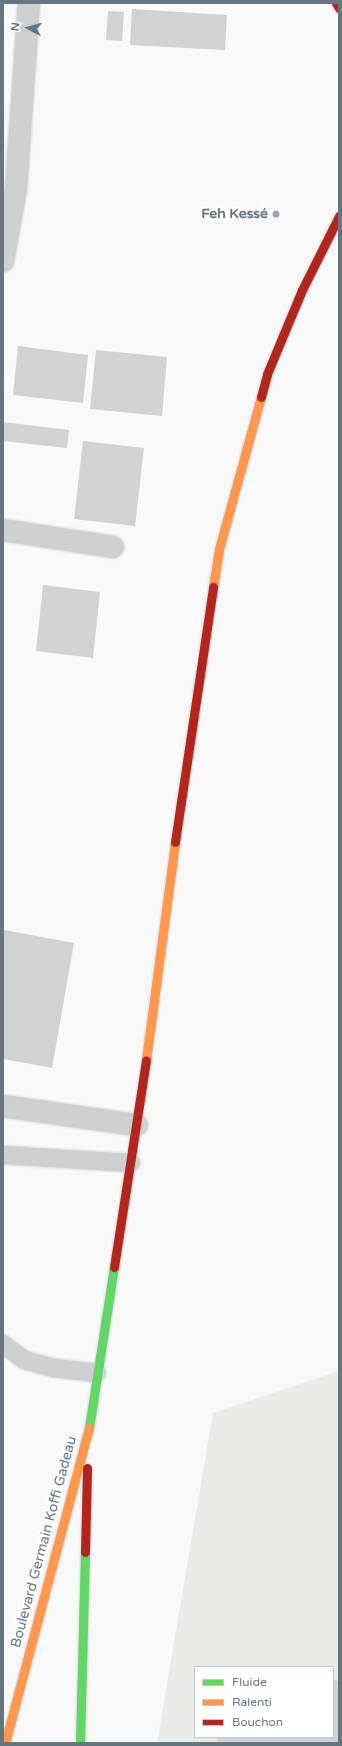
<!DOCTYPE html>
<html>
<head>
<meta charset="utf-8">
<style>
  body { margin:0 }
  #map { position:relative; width:342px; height:1746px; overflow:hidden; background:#f9f9f9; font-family:"Varela Round",sans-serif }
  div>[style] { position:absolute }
  .green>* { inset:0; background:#e8ebe6 }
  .building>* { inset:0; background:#d0d2d3 }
  .roads { filter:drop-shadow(0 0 1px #d5d6d7) drop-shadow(0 0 1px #d5d6d7) }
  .lane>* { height:18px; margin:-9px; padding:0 9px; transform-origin:9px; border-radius:9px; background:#cecfd0 }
  .street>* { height:22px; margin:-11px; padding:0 11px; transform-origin:11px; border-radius:11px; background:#cecfd0 }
  .fast>* { height:9px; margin:-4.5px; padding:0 4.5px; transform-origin:4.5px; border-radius:4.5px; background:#63d668 }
  .slow>* { height:9px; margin:-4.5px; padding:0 4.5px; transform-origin:4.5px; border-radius:4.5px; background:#ff974d }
  .jam>* { height:9px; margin:-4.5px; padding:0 4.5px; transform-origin:4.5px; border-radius:4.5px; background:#b3261e }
  .dots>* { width:11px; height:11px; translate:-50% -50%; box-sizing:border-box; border:2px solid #fff; border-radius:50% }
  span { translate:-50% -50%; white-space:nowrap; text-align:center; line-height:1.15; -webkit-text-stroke:4px #fff; paint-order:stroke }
  .poi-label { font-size:14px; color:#657683; font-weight:700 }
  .right { translate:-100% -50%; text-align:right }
  .street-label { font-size:14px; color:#657683 }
  .frame { position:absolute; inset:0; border:4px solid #657683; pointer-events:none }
  .legend { position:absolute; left:194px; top:1666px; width:140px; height:72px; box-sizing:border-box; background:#fff; border:1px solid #c1c8cd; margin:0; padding:5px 7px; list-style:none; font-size:12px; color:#657683 }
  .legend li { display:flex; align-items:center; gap:8px; height:20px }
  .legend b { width:20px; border:1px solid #c1c8cd }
  .north { position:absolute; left:8px; top:8px; width:40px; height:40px; -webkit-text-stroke:3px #fff; paint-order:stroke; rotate:276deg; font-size:11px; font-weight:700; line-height:16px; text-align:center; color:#657683 }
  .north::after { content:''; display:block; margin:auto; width:14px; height:18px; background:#657683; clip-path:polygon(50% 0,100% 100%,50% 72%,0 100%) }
</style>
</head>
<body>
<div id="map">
  <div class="green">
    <i style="clip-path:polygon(evenodd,339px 1371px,339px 1743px,157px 1743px,213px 1413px,339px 1371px,195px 1667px,333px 1667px,333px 1737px,195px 1737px,195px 1667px)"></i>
  </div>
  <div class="building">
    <i style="clip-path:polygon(132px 9px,227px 15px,225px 50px,130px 45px)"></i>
    <i style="clip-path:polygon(108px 11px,124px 12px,122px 41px,106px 40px)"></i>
    <i style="clip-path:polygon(18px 346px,88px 355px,83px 403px,13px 395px)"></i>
    <i style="clip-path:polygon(96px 350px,167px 357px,162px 416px,90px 409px)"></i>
    <i style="clip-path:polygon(3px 422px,69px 430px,67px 448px,3px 441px)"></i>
    <i style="clip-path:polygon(83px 441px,144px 448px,135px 526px,74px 519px)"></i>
    <i style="clip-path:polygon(43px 585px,100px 592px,93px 658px,36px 651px)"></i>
    <i style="clip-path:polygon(4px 930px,74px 943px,52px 1068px,3px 1059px)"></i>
    <i style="clip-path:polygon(333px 1680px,339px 1681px,339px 1743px,216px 1743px,218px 1737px,333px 1737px)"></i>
  </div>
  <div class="roads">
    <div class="lane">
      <i style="left:3px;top:1155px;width:128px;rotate:3.6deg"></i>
      <i style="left:3px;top:1344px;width:26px;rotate:37deg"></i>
      <i style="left:24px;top:1360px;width:31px;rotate:15deg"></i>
      <i style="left:54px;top:1368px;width:43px;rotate:6.6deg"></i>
    </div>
    <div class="street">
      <i style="left:3px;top:261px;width:74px;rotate:-79.9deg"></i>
      <i style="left:16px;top:188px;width:185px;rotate:-86deg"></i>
      <i style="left:3px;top:530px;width:111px;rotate:8.8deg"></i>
      <i style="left:3px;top:1106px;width:135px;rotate:8.1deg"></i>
    </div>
    <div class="fast">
      <i style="left:89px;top:1428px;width:163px;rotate:-81.2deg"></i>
      <i style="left:80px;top:1743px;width:191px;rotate:-88.5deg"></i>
    </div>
    <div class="slow">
      <i style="left:213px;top:587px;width:38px;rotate:-81deg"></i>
      <i style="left:219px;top:549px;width:158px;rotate:-74.6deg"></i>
      <i style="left:146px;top:1060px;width:220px;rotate:-82.4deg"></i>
      <i style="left:5px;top:1743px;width:326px;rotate:-75.1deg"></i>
    </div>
    <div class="jam">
      <i style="left:336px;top:3px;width:6px;rotate:59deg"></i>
      <i style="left:261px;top:397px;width:24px;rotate:-75deg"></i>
      <i style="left:267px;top:374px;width:91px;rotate:-67.4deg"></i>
      <i style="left:302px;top:290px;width:83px;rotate:-63.4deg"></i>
      <i style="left:175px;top:842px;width:258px;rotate:-81.5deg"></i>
      <i style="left:114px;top:1267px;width:209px;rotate:-81.2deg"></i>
      <i style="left:85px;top:1552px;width:84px;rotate:-88.6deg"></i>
    </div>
  </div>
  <div class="dots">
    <i style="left:276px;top:214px;background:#99a4ac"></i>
  </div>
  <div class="poi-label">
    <span class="right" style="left:268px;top:214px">Feh Kessé</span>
  </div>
  <div class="street-label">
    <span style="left:44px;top:1542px;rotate:-75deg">Boulevard Germain Koffi Gadeau</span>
  </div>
  <div class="frame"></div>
  <ul class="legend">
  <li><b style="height:5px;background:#63d668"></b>Fluide</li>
  <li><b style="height:5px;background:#ff974d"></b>Ralenti</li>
  <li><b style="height:5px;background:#b3261e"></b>Bouchon</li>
  </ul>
  <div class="north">N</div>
</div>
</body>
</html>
